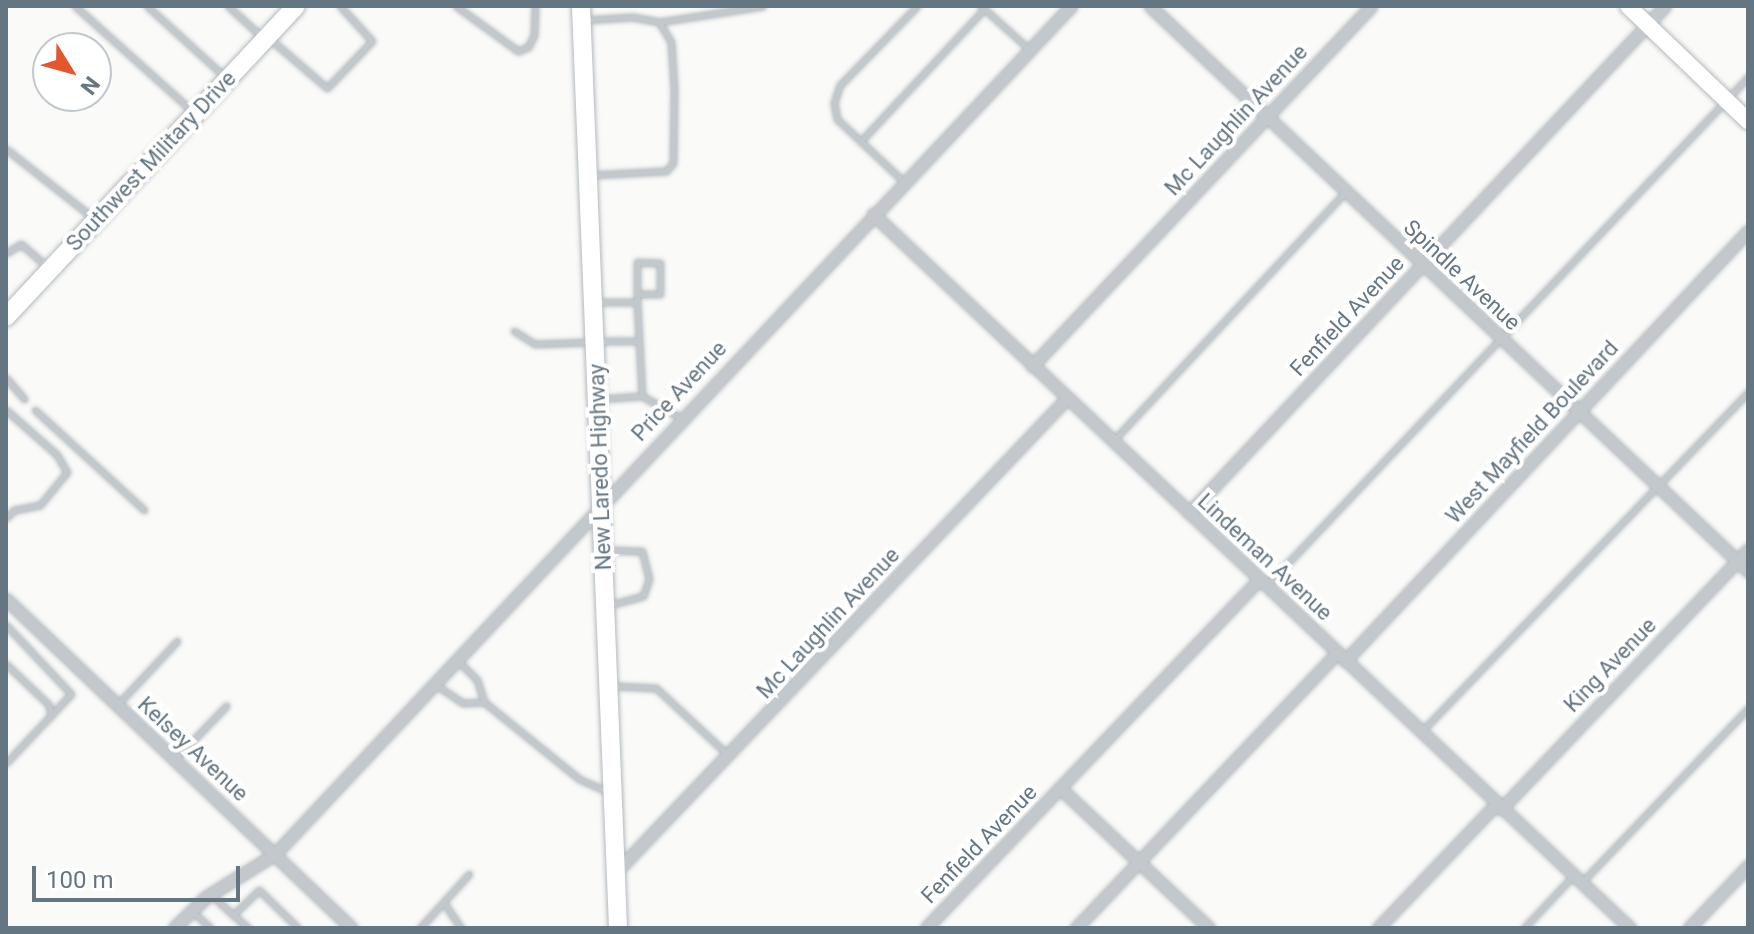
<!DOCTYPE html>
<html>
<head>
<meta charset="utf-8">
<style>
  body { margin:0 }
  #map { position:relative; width:1754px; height:934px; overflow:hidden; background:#fafaf8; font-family:Roboto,sans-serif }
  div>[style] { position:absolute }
  .roads { filter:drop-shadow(0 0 2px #b3babf) drop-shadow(0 0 2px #b3babf) }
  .service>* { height:5px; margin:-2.5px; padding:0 2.5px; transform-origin:2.5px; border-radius:2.5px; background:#c3c8cc }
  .minor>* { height:11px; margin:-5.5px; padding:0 5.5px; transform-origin:5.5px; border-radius:5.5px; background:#c3c8cc }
  .secondary>* { height:16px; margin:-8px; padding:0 8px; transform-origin:8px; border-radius:8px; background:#fff }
  .primary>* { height:18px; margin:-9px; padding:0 9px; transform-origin:9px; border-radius:9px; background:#fff }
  span { translate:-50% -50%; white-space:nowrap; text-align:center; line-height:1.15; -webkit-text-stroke:8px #fff; paint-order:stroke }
  .street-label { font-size:22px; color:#657683 }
  .frame { position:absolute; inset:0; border:8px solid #657683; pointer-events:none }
  .north { position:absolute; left:32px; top:32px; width:80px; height:80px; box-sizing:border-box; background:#fff; border:2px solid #c1c8cd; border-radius:50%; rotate:127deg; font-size:22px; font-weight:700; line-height:32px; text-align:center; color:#657683 }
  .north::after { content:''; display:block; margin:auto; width:28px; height:36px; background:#e4572e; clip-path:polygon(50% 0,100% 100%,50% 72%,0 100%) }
  .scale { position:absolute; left:32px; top:866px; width:208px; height:36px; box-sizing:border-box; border:4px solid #657683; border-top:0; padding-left:10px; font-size:24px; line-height:28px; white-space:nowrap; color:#657683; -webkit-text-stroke:6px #fff; paint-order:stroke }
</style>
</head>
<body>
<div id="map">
  <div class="roads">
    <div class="service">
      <i style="left:75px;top:6px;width:159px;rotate:41.9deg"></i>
      <i style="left:147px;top:6px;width:104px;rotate:42.3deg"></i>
      <i style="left:228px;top:6px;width:45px;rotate:42.3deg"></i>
      <i style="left:456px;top:6px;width:77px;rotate:36deg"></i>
      <i style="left:518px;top:51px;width:11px;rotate:-22deg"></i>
      <i style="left:528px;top:47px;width:13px;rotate:-63deg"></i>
      <i style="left:534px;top:35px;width:29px;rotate:-88deg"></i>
      <i style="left:981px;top:6px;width:64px;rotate:41.9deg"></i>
      <i style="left:585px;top:20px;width:47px;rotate:-3.7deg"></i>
      <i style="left:632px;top:17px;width:27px;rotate:10deg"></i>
      <i style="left:659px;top:22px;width:23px;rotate:59deg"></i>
      <i style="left:671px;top:42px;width:47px;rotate:86.3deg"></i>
      <i style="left:674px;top:89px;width:74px;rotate:90.8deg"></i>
      <i style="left:673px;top:163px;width:11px;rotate:131deg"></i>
      <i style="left:666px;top:171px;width:76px;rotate:177deg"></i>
      <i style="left:659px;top:22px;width:105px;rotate:-8.7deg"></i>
      <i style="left:270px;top:39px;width:75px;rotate:40.7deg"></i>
      <i style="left:327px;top:88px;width:65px;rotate:-46.2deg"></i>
      <i style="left:372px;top:41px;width:47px;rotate:-132.4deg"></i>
      <i style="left:861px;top:141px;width:180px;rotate:-47deg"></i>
      <i style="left:6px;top:149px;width:110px;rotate:38.3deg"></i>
      <i style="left:904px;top:182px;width:92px;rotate:-136.8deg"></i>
      <i style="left:837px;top:119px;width:16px;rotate:-101deg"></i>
      <i style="left:834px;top:103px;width:19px;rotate:-72deg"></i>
      <i style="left:840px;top:85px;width:110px;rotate:-45.7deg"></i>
      <i style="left:6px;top:253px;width:17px;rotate:-31deg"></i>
      <i style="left:21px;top:244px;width:33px;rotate:41deg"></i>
      <i style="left:637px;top:294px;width:23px"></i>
      <i style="left:660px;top:294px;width:31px;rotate:-90deg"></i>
      <i style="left:660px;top:263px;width:23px;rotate:-178deg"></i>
      <i style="left:637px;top:262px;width:40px;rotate:90deg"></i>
      <i style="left:637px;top:302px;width:94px;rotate:87deg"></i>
      <i style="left:642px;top:396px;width:45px;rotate:29.4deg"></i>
      <i style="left:598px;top:302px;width:39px"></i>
      <i style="left:514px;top:331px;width:25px;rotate:32deg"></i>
      <i style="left:535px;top:344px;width:54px;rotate:-2.1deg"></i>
      <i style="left:599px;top:341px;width:39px"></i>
      <i style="left:6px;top:378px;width:28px;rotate:49deg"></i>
      <i style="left:599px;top:399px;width:43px;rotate:-4deg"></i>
      <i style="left:6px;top:410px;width:68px;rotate:41.4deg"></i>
      <i style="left:57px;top:455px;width:20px;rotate:60deg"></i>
      <i style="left:67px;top:472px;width:43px;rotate:129.3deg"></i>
      <i style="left:40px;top:505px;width:26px;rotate:169deg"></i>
      <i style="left:14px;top:510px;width:11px;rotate:135deg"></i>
      <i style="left:35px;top:410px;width:148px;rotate:42.5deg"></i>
      <i style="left:1113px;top:441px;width:340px;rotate:-47deg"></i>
      <i style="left:608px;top:550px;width:34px;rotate:2deg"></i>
      <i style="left:642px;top:551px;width:29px;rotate:76deg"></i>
      <i style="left:649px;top:579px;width:18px;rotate:109deg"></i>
      <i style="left:643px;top:596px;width:35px;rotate:165deg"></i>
      <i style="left:1267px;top:585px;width:700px;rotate:-46.56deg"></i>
      <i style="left:6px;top:625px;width:95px;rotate:46.7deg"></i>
      <i style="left:71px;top:694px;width:95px;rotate:133.3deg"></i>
      <i style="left:458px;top:661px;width:27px;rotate:45deg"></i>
      <i style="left:477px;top:680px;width:23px;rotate:72deg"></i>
      <i style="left:484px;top:702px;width:122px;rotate:39deg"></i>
      <i style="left:579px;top:779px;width:32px;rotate:24deg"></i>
      <i style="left:6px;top:664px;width:59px;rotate:43.6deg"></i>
      <i style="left:49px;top:705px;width:11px;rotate:80deg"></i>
      <i style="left:436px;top:685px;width:32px;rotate:34deg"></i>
      <i style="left:463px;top:703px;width:21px;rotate:-3deg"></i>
      <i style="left:614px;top:686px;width:42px;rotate:2.7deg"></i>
      <i style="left:656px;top:688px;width:96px;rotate:42.9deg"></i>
      <i style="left:117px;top:705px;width:88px;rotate:-46.8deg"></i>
      <i style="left:1421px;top:732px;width:472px;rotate:-46.1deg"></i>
      <i style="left:175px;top:759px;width:74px;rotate:-46.1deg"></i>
      <i style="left:1582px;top:882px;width:240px;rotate:-46.3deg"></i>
      <i style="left:211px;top:895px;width:50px;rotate:41.7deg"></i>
      <i style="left:444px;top:903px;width:30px;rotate:56deg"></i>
      <i style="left:192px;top:911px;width:25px;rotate:43deg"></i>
      <i style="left:233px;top:915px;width:36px;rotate:-44deg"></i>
      <i style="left:259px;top:890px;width:54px;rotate:44.3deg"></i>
      <i style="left:420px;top:928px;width:73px;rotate:-47.8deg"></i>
      <i style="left:1524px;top:928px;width:71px;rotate:-46.7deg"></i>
    </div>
    <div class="minor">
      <i style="left:1150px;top:6px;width:823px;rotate:43.37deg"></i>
      <i style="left:873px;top:214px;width:1041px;rotate:43.33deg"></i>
      <i style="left:1032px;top:366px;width:494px;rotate:-46.7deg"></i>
      <i style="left:1189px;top:513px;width:695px;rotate:-46.81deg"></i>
      <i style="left:6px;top:599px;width:477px;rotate:43.6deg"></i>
      <i style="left:1345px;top:661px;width:589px;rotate:-46.86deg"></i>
      <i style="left:1060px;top:788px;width:204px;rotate:43.2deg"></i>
      <i style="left:1501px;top:809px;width:358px;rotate:-46.4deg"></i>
      <i style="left:616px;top:872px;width:654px;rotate:-46.42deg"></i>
      <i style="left:174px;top:928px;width:45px;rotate:-44.1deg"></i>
      <i style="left:206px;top:897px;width:81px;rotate:-31.9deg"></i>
      <i style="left:275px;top:854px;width:1163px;rotate:-46.81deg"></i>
      <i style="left:926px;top:928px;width:482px;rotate:-46.3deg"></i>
      <i style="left:1076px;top:928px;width:379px;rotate:-46.5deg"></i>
      <i style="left:1378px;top:928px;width:171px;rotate:-46.4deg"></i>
      <i style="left:1689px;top:928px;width:86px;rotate:-46.4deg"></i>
    </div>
    <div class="secondary">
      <i style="left:1628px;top:6px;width:166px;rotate:43.8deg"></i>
    </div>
    <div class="primary">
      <i style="left:581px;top:6px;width:923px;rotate:87.7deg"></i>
      <i style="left:6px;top:317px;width:425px;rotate:-47deg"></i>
    </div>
  </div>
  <div class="street-label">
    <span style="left:1236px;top:120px;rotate:-47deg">Mc Laughlin Avenue</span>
    <span style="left:151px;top:161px;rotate:-47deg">Southwest Military Drive</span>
    <span style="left:1462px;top:275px;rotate:43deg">Spindle Avenue</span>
    <span style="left:1347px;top:316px;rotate:-47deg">Fenfield Avenue</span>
    <span style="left:679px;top:391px;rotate:-47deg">Price Avenue</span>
    <span style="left:1532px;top:432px;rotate:-47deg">West Mayfield Boulevard</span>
    <span style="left:600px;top:467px;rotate:-92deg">New Laredo Highway</span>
    <span style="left:1265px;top:557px;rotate:43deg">Lindeman Avenue</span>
    <span style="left:828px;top:623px;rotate:-47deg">Mc Laughlin Avenue</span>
    <span style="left:1610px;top:665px;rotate:-46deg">King Avenue</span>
    <span style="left:193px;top:749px;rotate:43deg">Kelsey Avenue</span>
    <span style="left:979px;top:844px;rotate:-46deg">Fenfield Avenue</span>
  </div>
  <div class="frame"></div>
  <div class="north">N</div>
  <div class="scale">100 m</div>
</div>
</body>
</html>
